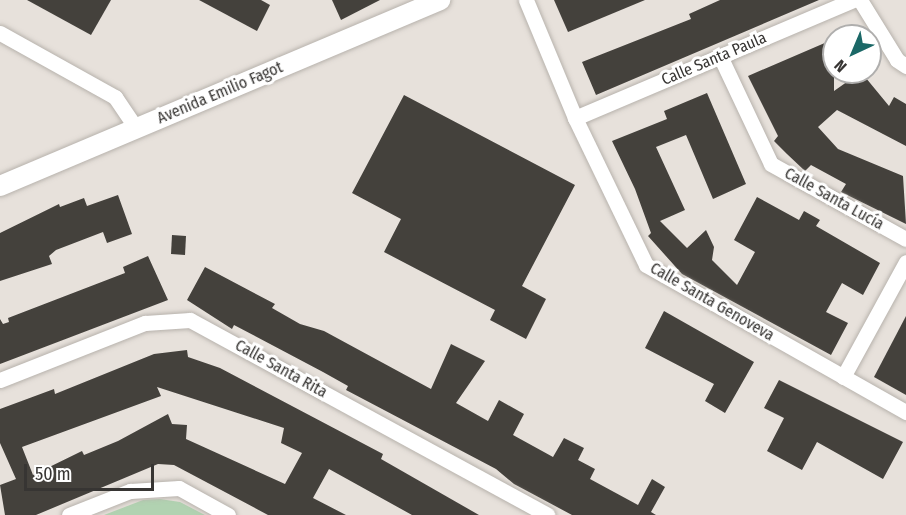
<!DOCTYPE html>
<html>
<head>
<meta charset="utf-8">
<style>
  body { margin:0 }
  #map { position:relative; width:906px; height:515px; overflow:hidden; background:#e7e1db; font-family:"Fira Sans Condensed",sans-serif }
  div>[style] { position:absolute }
  .green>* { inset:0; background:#b1d2b1 }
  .building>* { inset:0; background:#44413c }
  .roads { filter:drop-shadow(0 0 2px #b7b2ac) drop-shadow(0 0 2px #b7b2ac) }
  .minor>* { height:15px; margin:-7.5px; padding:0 7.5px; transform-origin:7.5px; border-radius:7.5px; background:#fff }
  .tertiary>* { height:20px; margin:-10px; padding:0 10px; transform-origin:10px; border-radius:10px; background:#fff }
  span { translate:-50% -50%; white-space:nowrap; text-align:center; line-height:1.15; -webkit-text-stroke:6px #fff; paint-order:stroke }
  .street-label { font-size:16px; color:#373533 }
  .north { position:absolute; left:822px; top:24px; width:60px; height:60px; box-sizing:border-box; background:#fff; border:2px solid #afaead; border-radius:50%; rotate:224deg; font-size:16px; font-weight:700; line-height:24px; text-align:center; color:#373533 }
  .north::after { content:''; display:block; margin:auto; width:21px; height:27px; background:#1b6867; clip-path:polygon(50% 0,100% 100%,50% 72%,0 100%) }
  .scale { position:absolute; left:24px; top:464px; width:130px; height:27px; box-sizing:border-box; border:3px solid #373533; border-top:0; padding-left:8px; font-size:18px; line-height:21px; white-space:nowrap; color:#373533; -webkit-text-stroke:4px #fff; paint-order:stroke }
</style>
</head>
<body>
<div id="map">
  <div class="green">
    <i style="clip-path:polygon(160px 499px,180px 502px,205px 515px,104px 515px,143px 500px)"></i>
  </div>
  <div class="building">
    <i style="clip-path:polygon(27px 0,111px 0,91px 35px)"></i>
    <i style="clip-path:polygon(199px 0,261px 0,270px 5px,257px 31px)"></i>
    <i style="clip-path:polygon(332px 0,380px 0,341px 20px)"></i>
    <i style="clip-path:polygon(554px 0,645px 0,568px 32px)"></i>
    <i style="clip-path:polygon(720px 0,819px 0,596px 95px,582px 62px,691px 19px,689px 14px)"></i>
    <i style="clip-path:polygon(834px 39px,834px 91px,861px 72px,889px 106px,894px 97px,906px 104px,906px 146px,837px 110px,818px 127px,838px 149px,903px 176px,906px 224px,841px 192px,846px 184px,811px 165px,805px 171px,787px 154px,774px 141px,778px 136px,748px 76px)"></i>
    <i style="clip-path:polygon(707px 93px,746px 184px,713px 199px,686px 135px,656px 147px,685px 210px,660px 221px,687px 248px,706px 230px,714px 247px,712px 260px,737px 285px,755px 252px,734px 240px,757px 197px,799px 220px,804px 211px,820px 220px,816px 226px,880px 263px,863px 295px,842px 283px,826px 312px,848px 323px,831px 355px,682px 274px,648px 236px,651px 233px,635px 189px,612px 141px,667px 119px,664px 111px)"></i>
    <i style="clip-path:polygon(404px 95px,575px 185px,522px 286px,546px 299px,526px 339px,490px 320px,495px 310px,384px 252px,401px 219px,352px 193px)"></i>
    <i style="clip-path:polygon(118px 195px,132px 234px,107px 243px,103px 232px,56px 250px,49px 256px,52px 264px,0 281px,0 233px,59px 204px,60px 207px,84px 198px,87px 206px)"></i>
    <i style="clip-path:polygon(172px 235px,186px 236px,185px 255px,171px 254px)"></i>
    <i style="clip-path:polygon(148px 256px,168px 300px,0 364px,0 319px,3px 324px,9px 322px,8px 318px,125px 273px,123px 267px)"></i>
    <i style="clip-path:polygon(205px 267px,275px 304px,272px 308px,300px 324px,324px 331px,431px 389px,451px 344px,485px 361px,456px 403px,488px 421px,499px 400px,524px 414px,513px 435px,553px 457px,564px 438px,584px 448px,578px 460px,595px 469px,590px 479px,638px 505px,652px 479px,665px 487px,651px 512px,656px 515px,572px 515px,514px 484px,496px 469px,346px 390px,348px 386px,323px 372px,234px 325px,232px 329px,187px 300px)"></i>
    <i style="clip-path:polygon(664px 311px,754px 362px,725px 413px,705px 401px,714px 384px,645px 348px)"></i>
    <i style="clip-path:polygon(906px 316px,906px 395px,874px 377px)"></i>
    <i style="clip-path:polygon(evenodd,187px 350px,188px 357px,220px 368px,383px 454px,381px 459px,479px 515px,412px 515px,329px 469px,313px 498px,346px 515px,268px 515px,174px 465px,158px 464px,36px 515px,5px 515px,0 485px,16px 479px,0 443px,0 409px,54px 389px,55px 394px,154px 354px,187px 350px,157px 387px,284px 428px,281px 443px,302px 453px,285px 484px,186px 439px,187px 425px,172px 424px,168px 414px,118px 441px,84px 455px,82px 451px,33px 475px,22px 447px,161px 396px,157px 387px)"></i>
    <i style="clip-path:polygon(779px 380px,903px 442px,883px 479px,817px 442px,802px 470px,767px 451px,784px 418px,764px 408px)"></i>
  </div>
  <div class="roads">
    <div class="minor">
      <i style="left:526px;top:0;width:128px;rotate:67.4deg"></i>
      <i style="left:575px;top:118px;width:163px;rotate:64.2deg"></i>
      <i style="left:646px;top:265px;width:299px;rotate:29.5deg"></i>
      <i style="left:860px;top:0;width:70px;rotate:58.3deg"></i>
      <i style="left:897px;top:60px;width:11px;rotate:34deg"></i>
      <i style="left:0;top:33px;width:132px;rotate:29.1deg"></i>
      <i style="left:115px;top:97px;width:37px;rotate:56deg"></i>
      <i style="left:720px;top:56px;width:119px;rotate:64.7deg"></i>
      <i style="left:771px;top:164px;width:154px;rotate:29.1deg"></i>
      <i style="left:575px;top:118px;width:302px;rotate:-23deg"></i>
      <i style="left:843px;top:377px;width:131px;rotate:-61.3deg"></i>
      <i style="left:0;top:380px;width:156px;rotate:-21.5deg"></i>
      <i style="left:145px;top:323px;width:45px;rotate:-3.8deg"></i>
      <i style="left:190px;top:320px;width:407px;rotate:28.6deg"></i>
      <i style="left:69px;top:515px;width:66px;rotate:-21.5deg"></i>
      <i style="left:130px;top:491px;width:49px;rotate:-3.5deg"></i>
      <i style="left:179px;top:488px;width:56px;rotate:28.9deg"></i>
    </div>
    <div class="tertiary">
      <i style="left:0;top:186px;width:478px;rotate:-22.9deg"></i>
    </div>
  </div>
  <div class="street-label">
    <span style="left:714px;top:59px;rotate:-23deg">Calle Santa Paula</span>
    <span style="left:220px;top:93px;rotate:-23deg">Avenida Emilio Fagot</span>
    <span style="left:834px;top:199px;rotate:29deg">Calle Santa Lucía</span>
    <span style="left:712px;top:302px;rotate:30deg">Calle Santa Genoveva</span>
    <span style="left:281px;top:369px;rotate:29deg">Calle Santa Rita</span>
  </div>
  <div class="north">N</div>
  <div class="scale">50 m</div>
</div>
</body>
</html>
